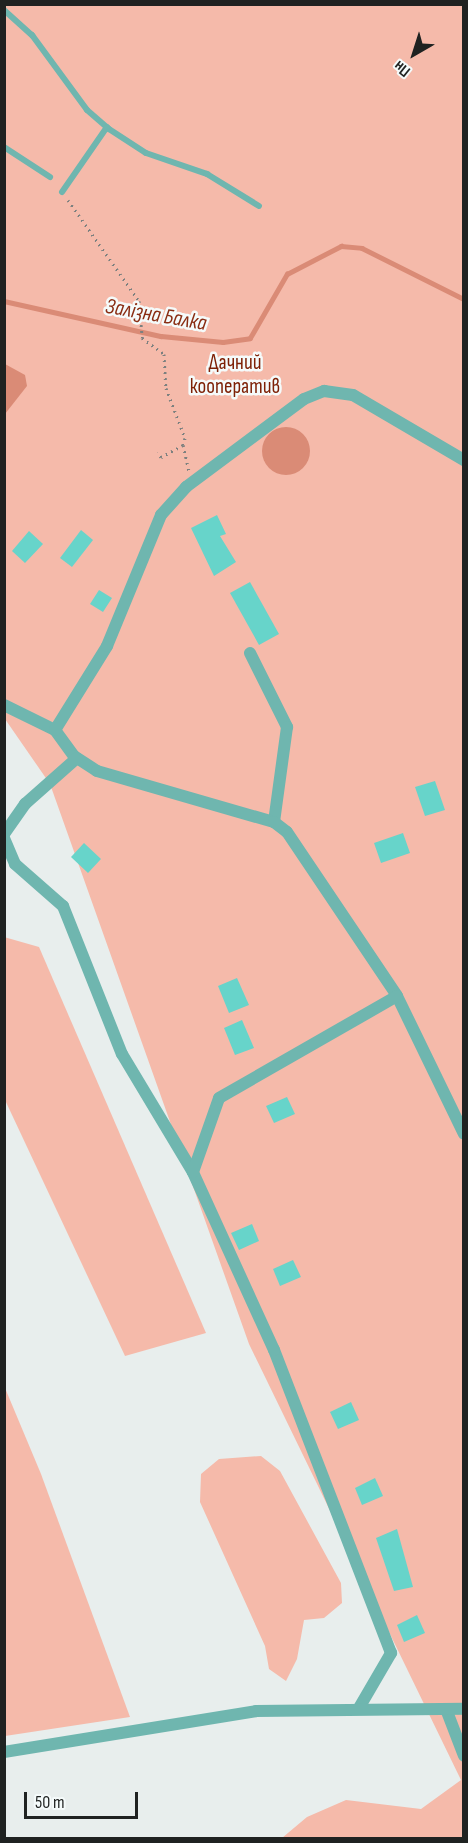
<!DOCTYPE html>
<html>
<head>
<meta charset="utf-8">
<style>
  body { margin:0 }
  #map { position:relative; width:468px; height:1843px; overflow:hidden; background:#e8eeed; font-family:"Sofia Sans Condensed",sans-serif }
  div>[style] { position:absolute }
  .green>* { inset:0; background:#f5baaa }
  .water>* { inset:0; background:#da8b76 }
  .round { border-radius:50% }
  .stream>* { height:4.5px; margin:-2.25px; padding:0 2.25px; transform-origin:2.25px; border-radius:2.25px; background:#da8b76 }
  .building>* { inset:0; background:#67d4ca }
  .path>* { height:3px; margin-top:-1.5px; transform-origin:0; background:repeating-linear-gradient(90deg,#7c807f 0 1.5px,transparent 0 6px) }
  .lane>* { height:6px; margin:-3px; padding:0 3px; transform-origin:3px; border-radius:3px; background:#6fb6af }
  .street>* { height:12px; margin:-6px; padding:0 6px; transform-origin:6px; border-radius:6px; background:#6fb6af }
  span { translate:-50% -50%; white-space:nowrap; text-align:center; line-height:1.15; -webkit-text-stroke:5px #f5fbfb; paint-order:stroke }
  .park-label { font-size:21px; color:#7e2106 }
  .water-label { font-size:22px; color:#8a2e14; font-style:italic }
  .frame { position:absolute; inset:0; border:6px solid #1f2221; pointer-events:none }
  .north { position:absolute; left:384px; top:24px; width:60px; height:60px; -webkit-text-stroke:4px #f5fbfb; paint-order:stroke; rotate:219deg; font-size:16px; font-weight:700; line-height:24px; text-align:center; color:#1f2221 }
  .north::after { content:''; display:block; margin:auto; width:21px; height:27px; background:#1f2221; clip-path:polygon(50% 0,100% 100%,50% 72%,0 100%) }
  .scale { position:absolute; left:24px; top:1792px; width:114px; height:27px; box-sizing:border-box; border:3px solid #1f2221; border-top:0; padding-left:8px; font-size:18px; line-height:21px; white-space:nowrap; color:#1f2221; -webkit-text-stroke:4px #f5fbfb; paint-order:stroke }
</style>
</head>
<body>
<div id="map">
  <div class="green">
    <i style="clip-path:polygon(4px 5px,463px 5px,463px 1838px,282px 1838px,307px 1817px,346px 1800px,421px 1809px,461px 1780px,249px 1344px,50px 784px,5px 719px)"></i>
    <i style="clip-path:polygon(4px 937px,39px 947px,206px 1333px,125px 1356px,5px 1100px)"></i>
    <i style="clip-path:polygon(5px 1388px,41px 1474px,130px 1717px,5px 1736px)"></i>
    <i style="clip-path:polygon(261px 1456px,280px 1471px,341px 1583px,342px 1603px,324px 1618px,304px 1620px,297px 1659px,286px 1681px,269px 1669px,265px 1646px,200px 1502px,201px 1474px,219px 1459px)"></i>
  </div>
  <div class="water">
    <i style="clip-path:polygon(5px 364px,25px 375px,27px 386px,5px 414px)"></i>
    <i class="round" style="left:262px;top:427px;width:48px;height:48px"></i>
  </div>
  <div class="stream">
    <i style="left:4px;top:301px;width:161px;rotate:12.6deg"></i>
    <i style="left:161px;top:336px;width:62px;rotate:5.5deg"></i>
    <i style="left:223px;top:342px;width:27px;rotate:-8deg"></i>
    <i style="left:250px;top:338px;width:74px;rotate:-60deg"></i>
    <i style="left:287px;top:274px;width:61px;rotate:-27.4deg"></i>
    <i style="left:341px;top:246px;width:21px;rotate:5deg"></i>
    <i style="left:362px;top:248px;width:114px;rotate:26.6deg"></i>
  </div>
  <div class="building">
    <i style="clip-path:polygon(217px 515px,226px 534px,220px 536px,236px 562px,214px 576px,191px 528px)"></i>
    <i style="clip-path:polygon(81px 530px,93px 540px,72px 567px,60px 558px)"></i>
    <i style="clip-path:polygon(29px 531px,43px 544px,25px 563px,12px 551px)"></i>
    <i style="clip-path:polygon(250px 582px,279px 634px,259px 645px,230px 593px)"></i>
    <i style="clip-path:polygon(99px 590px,112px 598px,103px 612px,90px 604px)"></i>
    <i style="clip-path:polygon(435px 781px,445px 810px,425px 816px,415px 787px)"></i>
    <i style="clip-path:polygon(403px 833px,410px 853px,381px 863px,374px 843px)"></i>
    <i style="clip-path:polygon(84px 843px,101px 859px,88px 873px,71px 857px)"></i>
    <i style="clip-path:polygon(237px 978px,249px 1005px,229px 1013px,218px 986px)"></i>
    <i style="clip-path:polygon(242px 1020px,254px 1048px,235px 1055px,224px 1028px)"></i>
    <i style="clip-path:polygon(287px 1097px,295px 1114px,274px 1123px,266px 1106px)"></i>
    <i style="clip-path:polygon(252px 1224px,259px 1241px,239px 1250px,231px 1233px)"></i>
    <i style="clip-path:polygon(293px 1260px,301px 1277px,280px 1286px,273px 1269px)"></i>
    <i style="clip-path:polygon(351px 1402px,359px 1420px,338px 1429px,330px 1412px)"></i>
    <i style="clip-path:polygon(375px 1478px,383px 1496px,362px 1505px,355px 1488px)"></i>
    <i style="clip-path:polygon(397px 1529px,413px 1587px,394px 1591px,376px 1538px)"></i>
    <i style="clip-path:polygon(417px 1615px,425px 1633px,404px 1642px,397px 1625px)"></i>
  </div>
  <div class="path">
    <i style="left:68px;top:200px;width:123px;rotate:54.9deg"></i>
    <i style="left:139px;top:301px;width:37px;rotate:85deg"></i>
    <i style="left:142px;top:338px;width:27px;rotate:36deg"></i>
    <i style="left:164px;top:354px;width:34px;rotate:87deg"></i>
    <i style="left:166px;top:388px;width:53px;rotate:69.2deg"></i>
    <i style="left:185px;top:438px;width:7px;rotate:106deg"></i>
    <i style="left:183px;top:445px;width:25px;rotate:151deg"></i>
    <i style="left:161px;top:457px;width:6px;rotate:-129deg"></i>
    <i style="left:183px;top:445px;width:26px;rotate:77deg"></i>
  </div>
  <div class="lane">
    <i style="left:4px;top:10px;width:38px;rotate:42deg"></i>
    <i style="left:32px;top:35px;width:93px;rotate:53.7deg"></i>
    <i style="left:87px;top:110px;width:29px;rotate:41deg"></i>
    <i style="left:109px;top:129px;width:44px;rotate:33deg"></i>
    <i style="left:146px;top:153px;width:65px;rotate:19deg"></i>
    <i style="left:207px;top:174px;width:61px;rotate:31.6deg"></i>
    <i style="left:4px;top:147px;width:55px;rotate:33.1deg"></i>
    <i style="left:62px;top:192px;width:79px;rotate:-55.3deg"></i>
  </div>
  <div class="street">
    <i style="left:250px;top:653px;width:83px;rotate:63.4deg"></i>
    <i style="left:287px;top:727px;width:96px;rotate:97.8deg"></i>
    <i style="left:4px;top:705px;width:57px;rotate:26.1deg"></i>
    <i style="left:55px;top:730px;width:32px;rotate:54deg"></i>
    <i style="left:74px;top:756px;width:27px;rotate:33deg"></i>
    <i style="left:97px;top:771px;width:184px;rotate:16.1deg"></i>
    <i style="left:274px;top:822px;width:16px;rotate:38deg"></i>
    <i style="left:287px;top:832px;width:197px;rotate:56.1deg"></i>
    <i style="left:397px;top:996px;width:153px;rotate:64.1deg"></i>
    <i style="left:55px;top:730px;width:99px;rotate:-58.2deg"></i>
    <i style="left:107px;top:646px;width:142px;rotate:-67.6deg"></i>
    <i style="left:161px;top:515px;width:38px;rotate:-48deg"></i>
    <i style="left:186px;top:487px;width:147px;rotate:-36.7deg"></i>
    <i style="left:304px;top:399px;width:22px;rotate:-22deg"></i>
    <i style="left:324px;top:391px;width:29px;rotate:8deg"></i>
    <i style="left:353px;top:395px;width:129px;rotate:30.4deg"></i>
    <i style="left:4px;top:834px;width:37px;rotate:-55deg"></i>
    <i style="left:25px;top:804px;width:69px;rotate:-41.5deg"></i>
    <i style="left:4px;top:838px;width:28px;rotate:67deg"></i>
    <i style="left:15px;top:864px;width:64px;rotate:41.2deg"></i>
    <i style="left:63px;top:906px;width:159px;rotate:68.3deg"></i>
    <i style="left:122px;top:1054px;width:138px;rotate:59deg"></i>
    <i style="left:359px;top:1708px;width:64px;rotate:-59.8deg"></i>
    <i style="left:391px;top:1653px;width:325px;rotate:-111.1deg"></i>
    <i style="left:274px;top:1350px;width:196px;rotate:-114.5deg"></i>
    <i style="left:193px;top:1172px;width:78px;rotate:-70.6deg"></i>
    <i style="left:219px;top:1098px;width:205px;rotate:-29.8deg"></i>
    <i style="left:446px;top:1709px;width:50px;rotate:69deg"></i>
    <i style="left:4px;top:1752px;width:255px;rotate:-9.2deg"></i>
    <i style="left:256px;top:1711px;width:208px;rotate:-0.6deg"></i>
  </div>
  <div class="park-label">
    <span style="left:235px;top:375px">Дачний<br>кооператив</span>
  </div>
  <div class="water-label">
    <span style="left:156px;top:315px;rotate:10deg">Залізна Балка</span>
  </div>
  <div class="frame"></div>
  <div class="north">Пн</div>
  <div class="scale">50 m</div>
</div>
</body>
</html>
